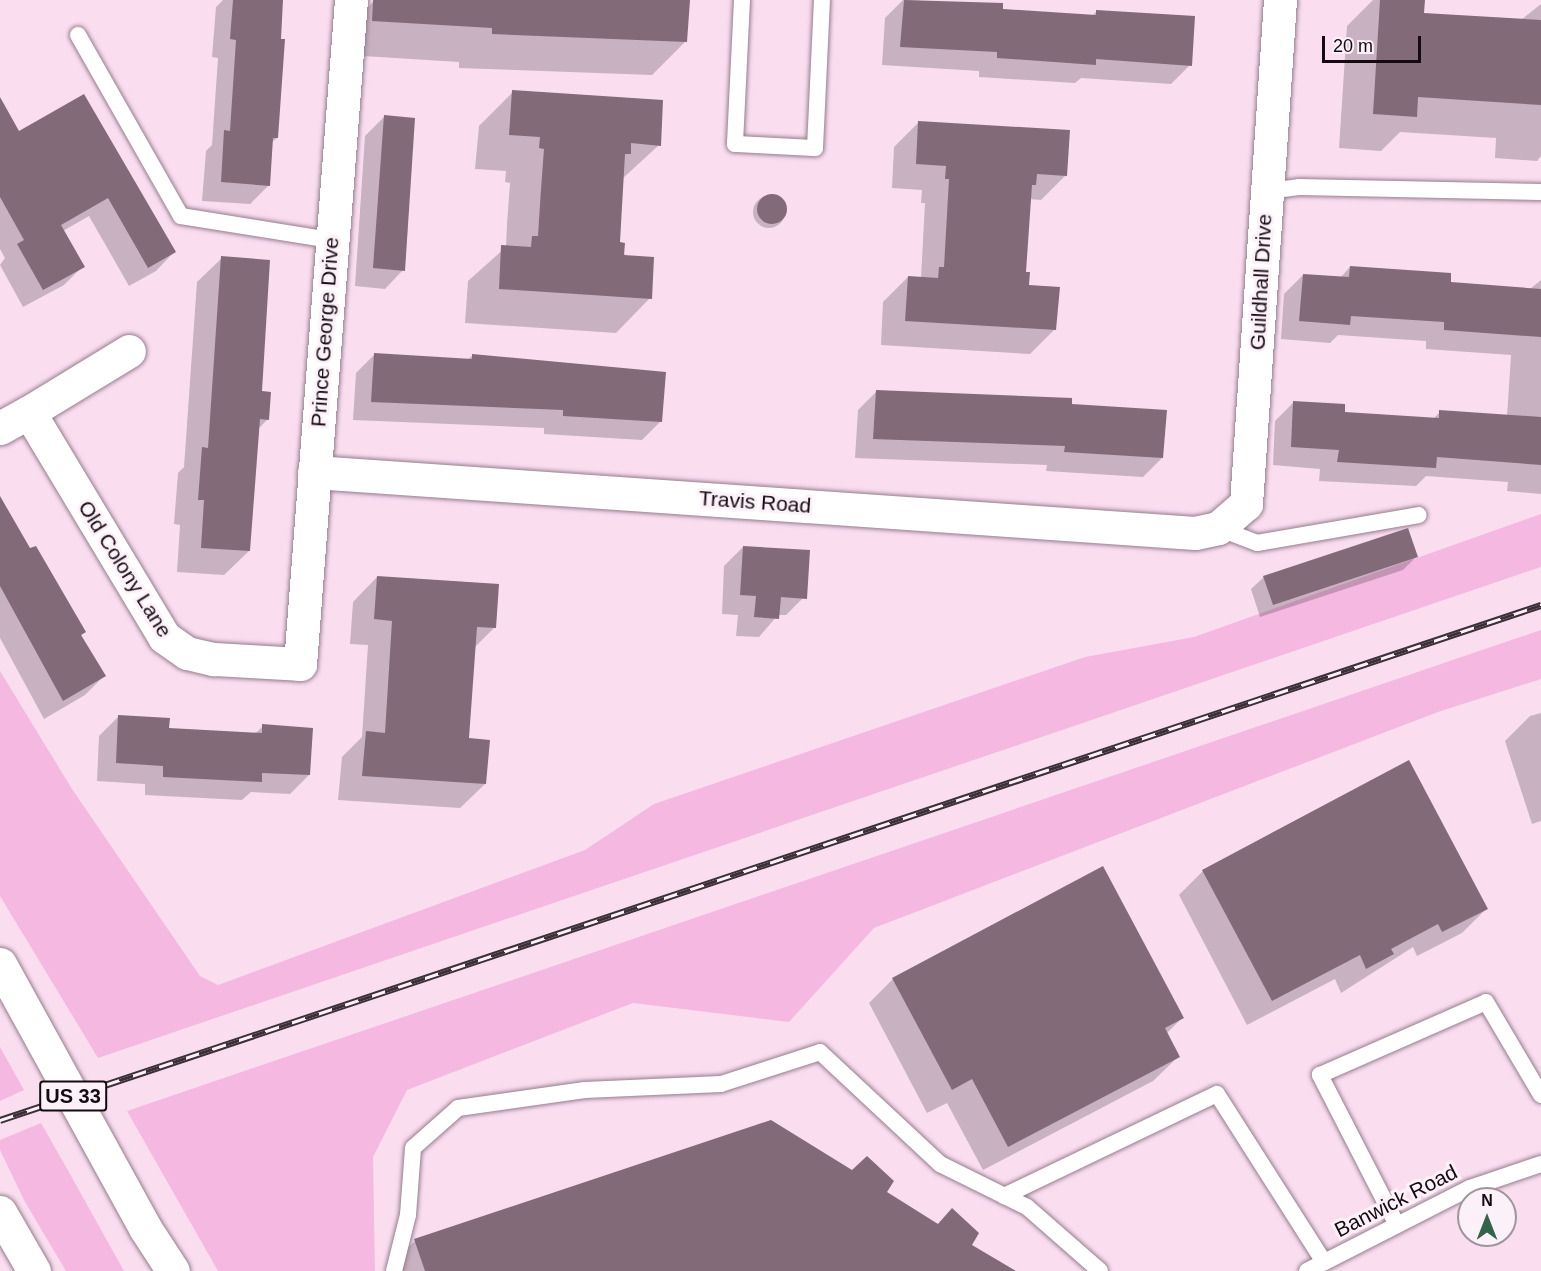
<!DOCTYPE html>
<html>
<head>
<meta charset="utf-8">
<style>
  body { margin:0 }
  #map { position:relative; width:1541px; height:1271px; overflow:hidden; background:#fadef0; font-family:Arial,sans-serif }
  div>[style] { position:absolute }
  .green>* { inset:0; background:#f5b9e1 }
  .shadow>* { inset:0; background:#0003 }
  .round { border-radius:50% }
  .building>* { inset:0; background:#826a79 }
  .roads { filter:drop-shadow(0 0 2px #967d8d) drop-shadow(0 0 2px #967d8d) }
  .service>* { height:16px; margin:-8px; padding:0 8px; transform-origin:8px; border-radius:8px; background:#fff }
  .minor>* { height:33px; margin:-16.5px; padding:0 16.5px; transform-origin:16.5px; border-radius:16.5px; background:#fff }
  .trunk>* { height:33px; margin:-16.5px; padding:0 16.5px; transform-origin:16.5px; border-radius:16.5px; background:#fff }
  .motorway>* { height:33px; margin:-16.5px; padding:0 16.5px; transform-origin:16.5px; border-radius:16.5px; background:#fff }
  .rail>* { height:7px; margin-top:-3.5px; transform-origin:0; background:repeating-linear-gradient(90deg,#fcf1f8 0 14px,#3b3038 0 28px); box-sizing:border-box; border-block:2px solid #3b3038 }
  span { translate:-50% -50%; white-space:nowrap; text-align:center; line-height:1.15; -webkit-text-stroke:6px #fcf1f8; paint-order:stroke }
  .shield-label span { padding:2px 4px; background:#fcf1f8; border:2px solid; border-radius:4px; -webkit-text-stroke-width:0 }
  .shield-label { font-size:20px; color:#130b11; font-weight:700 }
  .street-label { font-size:21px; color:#130b11 }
  .north { position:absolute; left:1457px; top:1187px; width:60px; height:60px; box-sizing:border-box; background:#fcf1f8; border:2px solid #9f959c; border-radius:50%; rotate:0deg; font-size:16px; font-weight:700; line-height:24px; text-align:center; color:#130b11 }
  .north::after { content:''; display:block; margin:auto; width:21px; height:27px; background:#31654a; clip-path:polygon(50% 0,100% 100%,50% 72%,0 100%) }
  .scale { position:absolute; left:1322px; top:36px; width:99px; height:27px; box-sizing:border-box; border:3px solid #130b11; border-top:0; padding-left:8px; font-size:18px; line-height:21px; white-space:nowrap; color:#130b11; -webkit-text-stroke:4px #fcf1f8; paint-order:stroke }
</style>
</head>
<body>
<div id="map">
  <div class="green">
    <i style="clip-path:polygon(1541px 514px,1541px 567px,98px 1058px,0 896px,0 671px,72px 789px,200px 976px,218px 985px,585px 850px,654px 804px,1085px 657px,1194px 637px)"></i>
    <i style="clip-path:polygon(1541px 630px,1541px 679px,1438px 712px,874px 928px,789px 1022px,633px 1003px,407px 1090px,373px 1157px,375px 1271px,218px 1271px,127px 1111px)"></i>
    <i style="clip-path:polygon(0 1047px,24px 1090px,0 1101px)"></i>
    <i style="clip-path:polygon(41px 1123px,70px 1174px,124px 1271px,66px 1271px,25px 1202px,0 1150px,0 1140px)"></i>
  </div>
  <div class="shadow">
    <i style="clip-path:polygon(223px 0,282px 0,277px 138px,271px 143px,269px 185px,250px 204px,202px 201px,206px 151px,212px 145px,218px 58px,212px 57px,216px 7px)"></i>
    <i style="clip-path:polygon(375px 0,688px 0,686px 41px,652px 75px,459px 68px,459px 62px,363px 56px,366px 9px)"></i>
    <i style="clip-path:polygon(903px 0,1002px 5px,1001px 11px,1092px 16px,1097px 11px,1190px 65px,1171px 84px,1081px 78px,1075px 83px,979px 77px,979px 71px,882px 65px,885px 18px)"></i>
    <i style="clip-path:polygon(1373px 0,1423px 0,1423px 14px,1521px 20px,1541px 4px,1541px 156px,1537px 161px,1495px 158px,1496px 138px,1400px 132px,1381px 151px,1339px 148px,1347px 26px)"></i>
    <i style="clip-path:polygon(513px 92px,659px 145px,622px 179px,618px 243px,650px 298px,616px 333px,465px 323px,468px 281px,506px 247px,507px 224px,510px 183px,505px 182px,506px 171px,475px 169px,479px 126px)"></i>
    <i style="clip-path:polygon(84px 96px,174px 252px,156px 271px,129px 286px,89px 216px,63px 231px,83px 266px,64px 285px,23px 307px,0 265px,5px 258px,0 249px,0 117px,18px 133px)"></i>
    <i style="clip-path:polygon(384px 117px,403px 270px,385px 289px,355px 286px,365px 136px)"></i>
    <i style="clip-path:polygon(919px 122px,1066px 175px,1041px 200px,1029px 199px,1024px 273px,1027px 287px,1055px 329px,1030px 354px,881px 345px,883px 302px,908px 277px,921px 278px,925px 203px,921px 203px,922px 190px,892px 188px,894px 147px)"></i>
    <i class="round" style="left:753px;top:196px;width:32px;height:32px"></i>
    <i style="clip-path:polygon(222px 258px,268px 419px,258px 429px,249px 551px,224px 575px,177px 572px,180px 525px,174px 524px,178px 473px,184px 467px,197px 282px)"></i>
    <i style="clip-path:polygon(1350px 267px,1449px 284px,1530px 289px,1541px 280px,1541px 494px,1507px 491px,1508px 482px,1426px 476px,1416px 486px,1319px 481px,1320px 469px,1273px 465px,1275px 421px,1294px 402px,1343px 413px,1433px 419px,1440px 412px,1507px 416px,1511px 355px,1426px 349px,1426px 341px,1338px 335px,1330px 343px,1281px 339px,1284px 294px,1303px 275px,1340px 278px)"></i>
    <i style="clip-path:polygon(375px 354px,467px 360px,473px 355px,661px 421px,642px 440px,544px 434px,544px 428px,353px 420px,356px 373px)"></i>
    <i style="clip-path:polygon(877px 391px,1162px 458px,1143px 477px,1046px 471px,1047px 465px,855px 458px,858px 410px)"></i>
    <i style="clip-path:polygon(0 512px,84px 632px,81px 636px,104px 676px,85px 695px,44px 719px,0 638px)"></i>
    <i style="clip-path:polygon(743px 547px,805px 596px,786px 615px,778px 615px,759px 637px,736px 636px,738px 615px,722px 614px,724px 566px)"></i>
    <i style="clip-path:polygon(1416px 557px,1403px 570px,1260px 617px,1251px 589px,1264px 577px)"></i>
    <i style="clip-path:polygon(377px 577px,495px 627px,474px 648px,468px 740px,485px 784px,460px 808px,338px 800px,342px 757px,362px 737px,368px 645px,350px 644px,353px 602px)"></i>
    <i style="clip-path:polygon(1541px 713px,1541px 821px,1532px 824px,1505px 741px,1530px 716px)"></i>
    <i style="clip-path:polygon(118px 717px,168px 729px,255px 734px,263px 726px,309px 775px,290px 794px,251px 792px,242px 800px,145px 795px,145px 784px,97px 781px,99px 736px)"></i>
    <i style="clip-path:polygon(1203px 871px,1486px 909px,1462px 933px,1417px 956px,1413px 947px,1341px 993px,1335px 979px,1247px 1025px,1179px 895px)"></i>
    <i style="clip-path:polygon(893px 979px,1182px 1018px,1166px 1034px,1178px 1057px,1153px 1081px,983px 1170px,947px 1103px,927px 1113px,869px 1003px)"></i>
    <i style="clip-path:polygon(885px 1192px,937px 1225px,952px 1210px,970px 1245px,999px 1271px,392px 1271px,390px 1265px,415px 1241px)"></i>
  </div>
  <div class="building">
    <i style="clip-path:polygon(233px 0,283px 0,281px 39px,285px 39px,278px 138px,273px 138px,270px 186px,221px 182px,224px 130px,230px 131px,236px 40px,230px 39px)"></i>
    <i style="clip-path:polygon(373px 0,690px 0,687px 42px,492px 34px,492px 28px,372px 21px)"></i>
    <i style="clip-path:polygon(904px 0,1003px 3px,1003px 9px,1096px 15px,1096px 10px,1195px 16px,1192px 66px,1096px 59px,1096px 65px,997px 58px,997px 52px,900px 47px)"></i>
    <i style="clip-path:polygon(1380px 0,1425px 0,1424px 13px,1541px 20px,1541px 105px,1418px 97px,1417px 117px,1373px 114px)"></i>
    <i style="clip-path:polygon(512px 90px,663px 100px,661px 146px,631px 143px,631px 154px,625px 154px,620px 242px,625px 243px,624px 255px,654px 257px,652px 299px,499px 289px,501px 245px,531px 247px,532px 236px,538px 236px,541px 189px,544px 149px,539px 148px,540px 137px,509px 135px)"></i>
    <i style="clip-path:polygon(84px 94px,176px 252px,148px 268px,108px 198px,61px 225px,85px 267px,43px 290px,17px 244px,24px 240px,0 197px,0 97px,19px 131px)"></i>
    <i style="clip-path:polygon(384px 115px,415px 118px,405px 271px,373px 268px)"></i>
    <i style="clip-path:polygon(918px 121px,1070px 130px,1067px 176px,1037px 174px,1036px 185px,1032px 185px,1026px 272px,1030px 272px,1029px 285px,1060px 287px,1056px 330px,905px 321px,908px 276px,938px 278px,939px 267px,944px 267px,949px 179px,945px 179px,946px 166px,916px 164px)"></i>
    <i class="round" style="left:757px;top:194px;width:30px;height:30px"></i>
    <i style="clip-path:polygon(221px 256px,270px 260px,262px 391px,271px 392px,269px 420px,260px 419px,250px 551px,201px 548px,204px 500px,198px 500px,202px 447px,208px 448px)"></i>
    <i style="clip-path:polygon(1350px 266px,1451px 273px,1451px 282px,1541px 289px,1541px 337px,1444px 330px,1444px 322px,1351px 316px,1350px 325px,1299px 321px,1303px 274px,1349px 277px)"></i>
    <i style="clip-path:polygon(374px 353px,472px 359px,472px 354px,666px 372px,662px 422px,563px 416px,563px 410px,371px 402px)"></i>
    <i style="clip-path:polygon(876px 390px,1072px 398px,1072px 404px,1167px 410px,1163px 458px,1064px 452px,1065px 446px,873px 439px)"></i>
    <i style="clip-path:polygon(1293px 401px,1345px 404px,1345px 412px,1439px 418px,1439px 410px,1541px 417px,1541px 465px,1437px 457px,1436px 468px,1337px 462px,1339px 450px,1291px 447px)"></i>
    <i style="clip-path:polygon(0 496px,30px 548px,36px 546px,86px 632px,81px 635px,106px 676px,63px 701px,0 586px)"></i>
    <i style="clip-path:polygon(1408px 528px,1418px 557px,1273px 605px,1263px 576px)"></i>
    <i style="clip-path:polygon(743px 546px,810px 550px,807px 599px,781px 597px,779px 619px,754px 617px,756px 596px,740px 595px)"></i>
    <i style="clip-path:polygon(377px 576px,499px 584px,496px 628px,477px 627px,469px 738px,490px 740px,486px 784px,362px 776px,366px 731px,385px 733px,392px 621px,374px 619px)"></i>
    <i style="clip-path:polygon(118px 715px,170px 718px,169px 728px,262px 733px,262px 724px,313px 728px,310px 775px,262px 773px,262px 782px,163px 777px,163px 766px,116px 763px)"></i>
    <i style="clip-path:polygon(1409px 760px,1488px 909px,1442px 932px,1438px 924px,1391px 949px,1394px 954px,1366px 969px,1360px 955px,1272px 1001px,1202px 870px)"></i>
    <i style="clip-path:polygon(1103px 866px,1184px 1018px,1165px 1028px,1180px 1057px,1008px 1147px,972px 1079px,952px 1090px,892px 978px)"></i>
    <i style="clip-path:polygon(771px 1120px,852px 1170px,867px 1156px,894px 1181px,887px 1192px,938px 1224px,952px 1208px,979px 1233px,972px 1245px,1016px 1271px,425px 1271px,414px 1239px)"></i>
  </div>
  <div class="roads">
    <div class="service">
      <i style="left:742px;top:0;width:144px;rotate:92.8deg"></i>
      <i style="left:735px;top:144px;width:80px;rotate:2.9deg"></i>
      <i style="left:815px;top:148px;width:148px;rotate:-87.3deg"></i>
      <i style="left:78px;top:35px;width:208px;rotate:60.4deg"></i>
      <i style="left:181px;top:216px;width:152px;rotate:9.1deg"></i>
      <i style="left:1267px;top:191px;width:32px;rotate:-7deg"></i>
      <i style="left:1299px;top:187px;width:242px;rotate:1.2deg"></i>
      <i style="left:1218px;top:528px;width:42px;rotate:21deg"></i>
      <i style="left:1257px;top:543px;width:164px;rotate:-9.8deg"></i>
      <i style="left:1004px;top:1196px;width:236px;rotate:-25.6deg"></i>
      <i style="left:1217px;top:1094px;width:199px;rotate:57.5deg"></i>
      <i style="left:1397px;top:1225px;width:169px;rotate:-117.2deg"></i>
      <i style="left:1320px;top:1075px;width:181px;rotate:-23.7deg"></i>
      <i style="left:1486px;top:1002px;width:108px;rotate:59.4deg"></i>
      <i style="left:394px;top:1271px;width:58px;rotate:-76deg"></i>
      <i style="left:408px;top:1215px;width:67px;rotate:-85.7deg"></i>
      <i style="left:413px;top:1148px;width:60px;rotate:-41.6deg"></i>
      <i style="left:458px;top:1108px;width:128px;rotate:-8.1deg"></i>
      <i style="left:585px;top:1090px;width:136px;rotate:-2.5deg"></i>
      <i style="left:721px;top:1084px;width:104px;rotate:-17.9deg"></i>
      <i style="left:820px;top:1052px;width:164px;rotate:43deg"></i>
      <i style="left:940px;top:1164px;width:97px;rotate:26.3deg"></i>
      <i style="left:1027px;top:1207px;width:97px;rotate:41.2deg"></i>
      <i style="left:1307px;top:1271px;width:183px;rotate:-27deg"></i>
      <i style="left:1470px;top:1188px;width:75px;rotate:-18.7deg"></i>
    </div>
    <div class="minor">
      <i style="left:29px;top:412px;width:117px;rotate:-31.4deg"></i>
      <i style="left:0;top:428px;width:33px;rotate:-29deg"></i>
      <i style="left:29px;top:412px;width:262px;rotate:59deg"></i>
      <i style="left:164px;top:637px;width:28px;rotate:35deg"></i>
      <i style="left:187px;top:653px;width:28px;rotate:13deg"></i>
      <i style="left:214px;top:659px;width:86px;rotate:3.3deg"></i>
      <i style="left:300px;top:664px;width:666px;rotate:-85.61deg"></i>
      <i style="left:314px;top:472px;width:883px;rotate:3.96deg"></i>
      <i style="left:1195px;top:533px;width:24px;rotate:-12deg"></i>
      <i style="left:1218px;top:528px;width:37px;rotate:-41deg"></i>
      <i style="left:1246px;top:504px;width:505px;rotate:-86.14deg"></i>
    </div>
    <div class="trunk">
      <i style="left:0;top:964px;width:301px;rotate:61.2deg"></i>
      <i style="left:0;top:1212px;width:68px;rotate:60deg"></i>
    </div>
    <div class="motorway">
      <i style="left:145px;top:1228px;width:51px;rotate:56.9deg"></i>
    </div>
  </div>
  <div class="rail">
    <i style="left:0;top:1120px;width:1625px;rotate:-18.48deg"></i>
  </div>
  <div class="shield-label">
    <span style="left:73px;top:1096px">US 33</span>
  </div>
  <div class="street-label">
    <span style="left:1261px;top:282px;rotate:-87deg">Guildhall Drive</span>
    <span style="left:325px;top:332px;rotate:-86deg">Prince George Drive</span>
    <span style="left:755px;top:502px;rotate:4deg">Travis Road</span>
    <span style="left:125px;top:569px;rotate:58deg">Old Colony Lane</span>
    <span style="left:1396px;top:1201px;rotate:-27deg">Banwick Road</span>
  </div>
  <div class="north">N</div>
  <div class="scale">20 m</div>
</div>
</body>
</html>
